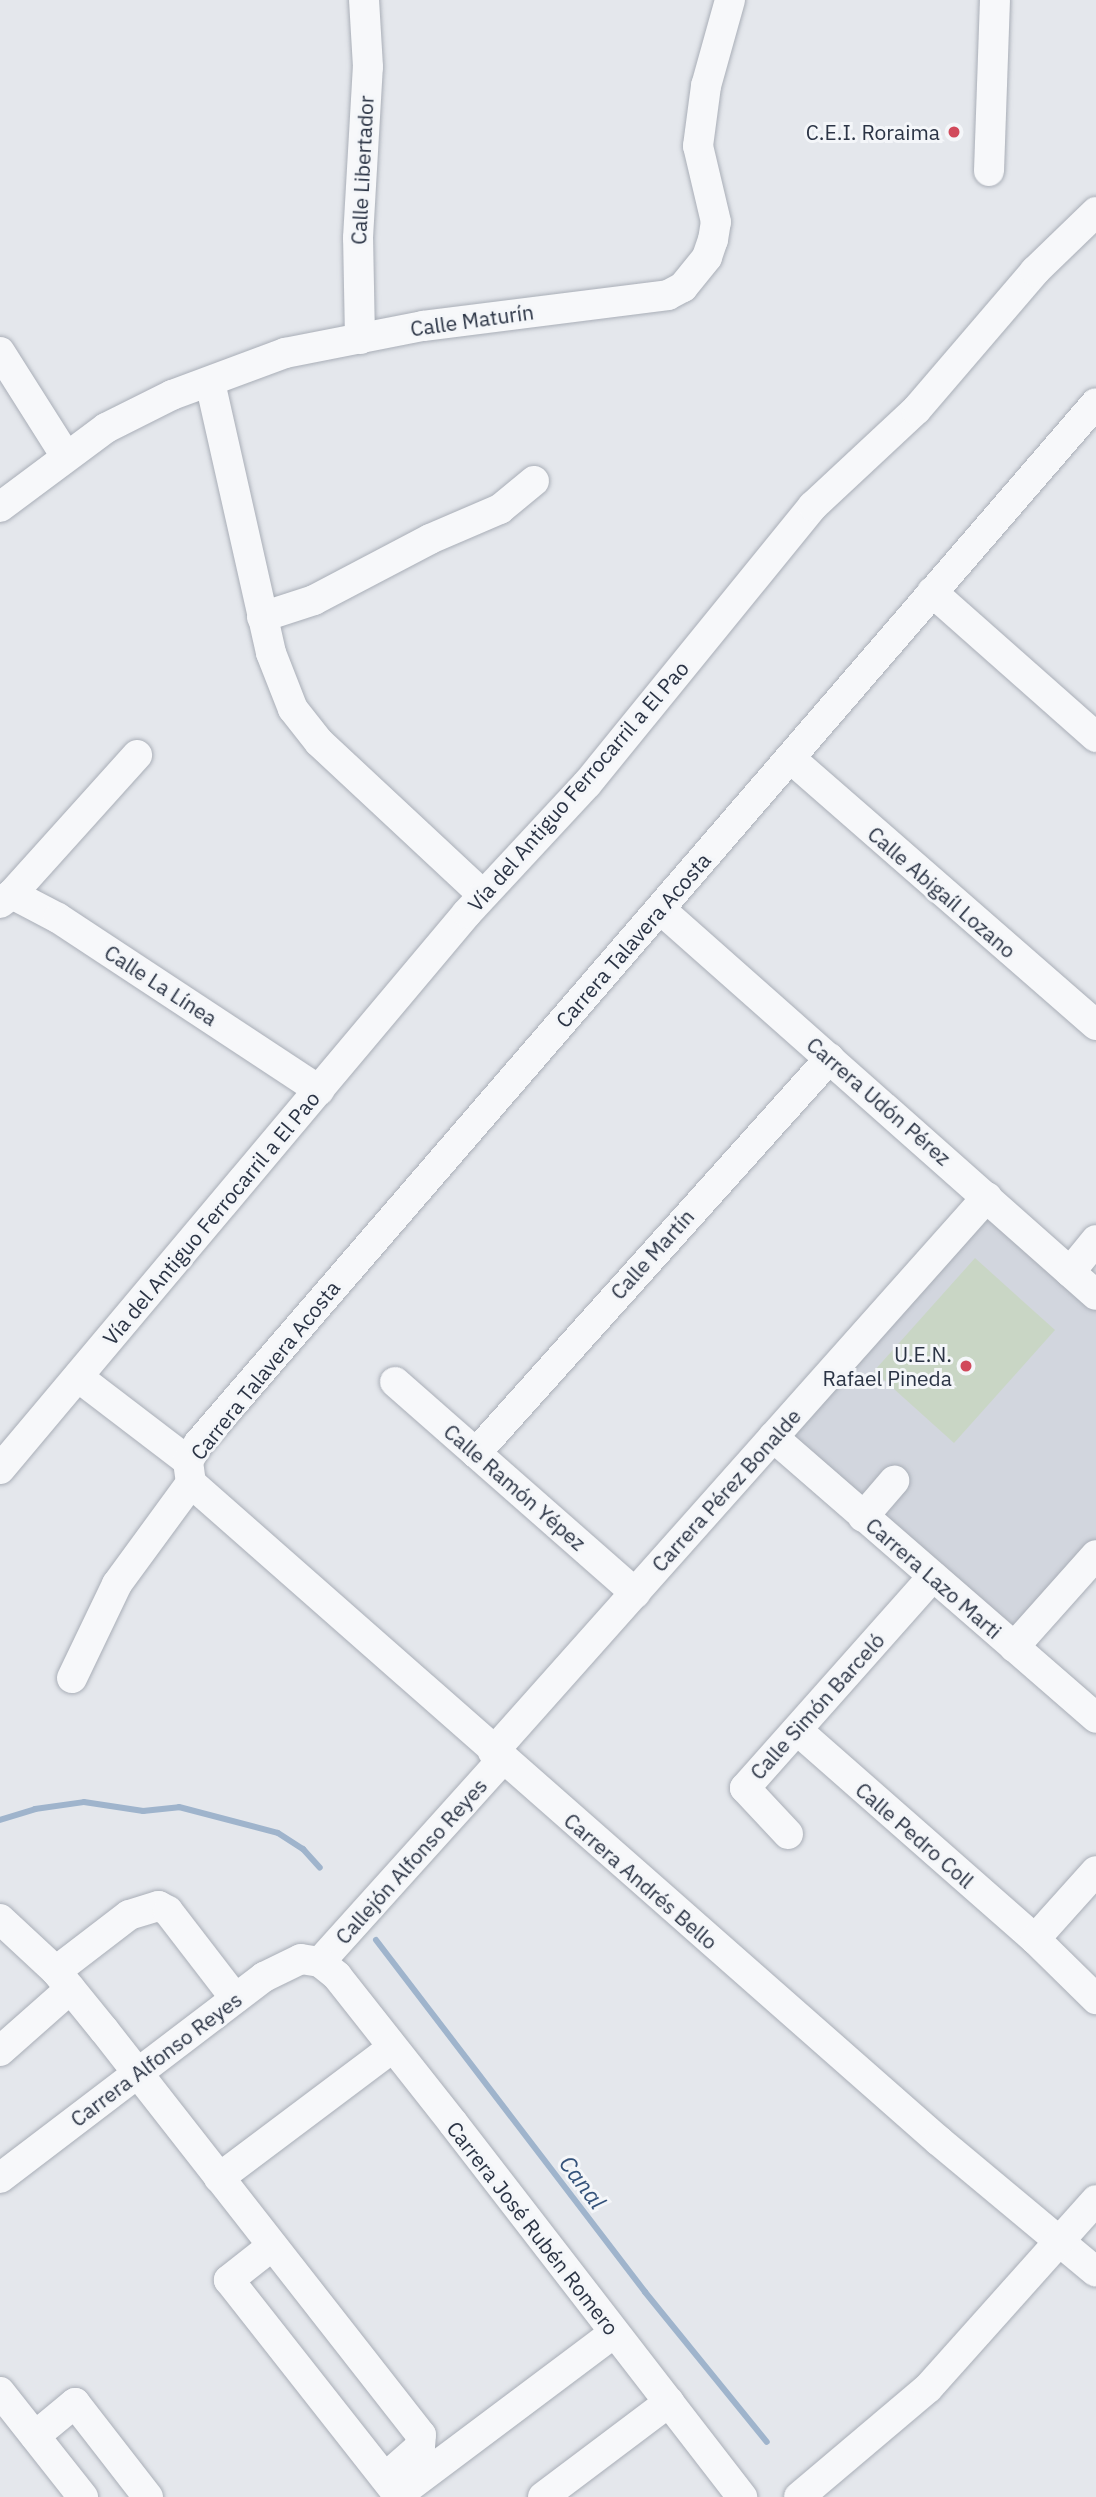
<!DOCTYPE html>
<html>
<head>
<meta charset="utf-8">
<style>
  body { margin:0 }
  #map { position:relative; width:1096px; height:2497px; overflow:hidden; background:#e4e7ec; font-family:"IBM Plex Sans",sans-serif }
  div>[style] { position:absolute }
  .built>* { inset:0; background:#d2d6de }
  .green>* { inset:0; background:#c9d6c5 }
  .stream>* { height:6px; margin:-3px; padding:0 3px; transform-origin:3px; border-radius:3px; background:#9fb4cc }
  .roads { filter:drop-shadow(0 0 2px #a9aeb7) drop-shadow(0 0 2px #a9aeb7) }
  .minor>* { height:30px; margin:-15px; padding:0 15px; transform-origin:15px; border-radius:15px; background:#f7f8fa }
  .dots>* { width:19px; height:19px; translate:-50% -50%; box-sizing:border-box; border:4px solid #f4f6f9; border-radius:50% }
  span { translate:-50% -50%; white-space:nowrap; text-align:center; line-height:1.15; -webkit-text-stroke:6px #f4f6f9; paint-order:stroke }
  .poi-label { font-size:21px; color:#2b3445 }
  .right { translate:-100% -50%; text-align:right }
  .street-label { font-size:21px; color:#2b3445 }
  .water-label { font-size:23px; color:#34527a; font-style:italic }
</style>
</head>
<body>
<div id="map">
  <div class="built">
    <i style="clip-path:polygon(987px 1197px,1096px 1295px,1096px 1555px,1014px 1647px,773px 1437px)"></i>
  </div>
  <div class="green">
    <i style="clip-path:polygon(975px 1258px,1055px 1330px,954px 1443px,874px 1371px)"></i>
  </div>
  <div class="stream">
    <i style="left:0;top:1820px;width:37px;rotate:-17deg"></i>
    <i style="left:35px;top:1809px;width:49px;rotate:-8.1deg"></i>
    <i style="left:84px;top:1802px;width:60px;rotate:8.7deg"></i>
    <i style="left:143px;top:1811px;width:36px;rotate:-6deg"></i>
    <i style="left:179px;top:1807px;width:102px;rotate:14.7deg"></i>
    <i style="left:278px;top:1833px;width:30px;rotate:33deg"></i>
    <i style="left:303px;top:1849px;width:25px;rotate:48deg"></i>
    <i style="left:376px;top:1940px;width:443px;rotate:52.6deg"></i>
    <i style="left:645px;top:2292px;width:193px;rotate:50.9deg"></i>
  </div>
  <div class="roads">
    <div class="minor">
      <i style="left:989px;top:171px;width:171px;rotate:-88deg"></i>
      <i style="left:360px;top:339px;width:101px;rotate:-91.1deg"></i>
      <i style="left:358px;top:238px;width:171px;rotate:-86.7deg"></i>
      <i style="left:368px;top:67px;width:67px;rotate:-93.4deg"></i>
      <i style="left:0;top:352px;width:122px;rotate:57.7deg"></i>
      <i style="left:210px;top:382px;width:278px;rotate:77.3deg"></i>
      <i style="left:271px;top:653px;width:60px;rotate:68.6deg"></i>
      <i style="left:293px;top:709px;width:42px;rotate:51.8deg"></i>
      <i style="left:319px;top:742px;width:224px;rotate:43deg"></i>
      <i style="left:0;top:507px;width:132px;rotate:-36.7deg"></i>
      <i style="left:106px;top:428px;width:74px;rotate:-26.6deg"></i>
      <i style="left:172px;top:395px;width:121px;rotate:-20.4deg"></i>
      <i style="left:285px;top:353px;width:141px;rotate:-11.1deg"></i>
      <i style="left:423px;top:326px;width:247px;rotate:-7.2deg"></i>
      <i style="left:668px;top:295px;width:17px;rotate:-28deg"></i>
      <i style="left:683px;top:287px;width:38px;rotate:-51deg"></i>
      <i style="left:707px;top:257px;width:18px;rotate:-71deg"></i>
      <i style="left:713px;top:240px;width:18px;rotate:-81deg"></i>
      <i style="left:716px;top:222px;width:78px;rotate:-103.3deg"></i>
      <i style="left:698px;top:146px;width:61px;rotate:-82.4deg"></i>
      <i style="left:706px;top:86px;width:89px;rotate:-74.4deg"></i>
      <i style="left:932px;top:592px;width:219px;rotate:41.5deg"></i>
      <i style="left:262px;top:617px;width:55px;rotate:-18.1deg"></i>
      <i style="left:314px;top:600px;width:131px;rotate:-27.7deg"></i>
      <i style="left:430px;top:539px;width:76px;rotate:-23.2deg"></i>
      <i style="left:500px;top:509px;width:44px;rotate:-39.5deg"></i>
      <i style="left:790px;top:758px;width:406px;rotate:41.1deg"></i>
      <i style="left:12px;top:894px;width:187px;rotate:-48deg"></i>
      <i style="left:0;top:903px;width:15px;rotate:-37deg"></i>
      <i style="left:12px;top:894px;width:52px;rotate:27.6deg"></i>
      <i style="left:58px;top:918px;width:313px;rotate:33.4deg"></i>
      <i style="left:660px;top:909px;width:582px;rotate:41.52deg"></i>
      <i style="left:1070px;top:1272px;width:41px;rotate:-50.9deg"></i>
      <i style="left:78px;top:1377px;width:138px;rotate:37.4deg"></i>
      <i style="left:395px;top:1382px;width:320px;rotate:41.3deg"></i>
      <i style="left:773px;top:1437px;width:428px;rotate:41deg"></i>
      <i style="left:476px;top:1453px;width:530px;rotate:-48.13deg"></i>
      <i style="left:0;top:1469px;width:726px;rotate:-49.97deg"></i>
      <i style="left:467px;top:913px;width:176px;rotate:-47.1deg"></i>
      <i style="left:587px;top:784px;width:358px;rotate:-50.9deg"></i>
      <i style="left:813px;top:506px;width:141px;rotate:-43deg"></i>
      <i style="left:916px;top:410px;width:183px;rotate:-49.4deg"></i>
      <i style="left:1035px;top:271px;width:85px;rotate:-44deg"></i>
      <i style="left:191px;top:1483px;width:22px;rotate:-98deg"></i>
      <i style="left:188px;top:1461px;width:21px;rotate:-59deg"></i>
      <i style="left:199px;top:1443px;width:1373px;rotate:-49.22deg"></i>
      <i style="left:191px;top:1483px;width:996px;rotate:41.34deg"></i>
      <i style="left:939px;top:2141px;width:204px;rotate:39.8deg"></i>
      <i style="left:863px;top:1517px;width:48px;rotate:-49.3deg"></i>
      <i style="left:1014px;top:1647px;width:123px;rotate:-48.3deg"></i>
      <i style="left:72px;top:1678px;width:104px;rotate:-64.4deg"></i>
      <i style="left:117px;top:1584px;width:125px;rotate:-53.8deg"></i>
      <i style="left:797px;top:1730px;width:317px;rotate:41.3deg"></i>
      <i style="left:1035px;top:1939px;width:86px;rotate:44.5deg"></i>
      <i style="left:493px;top:1752px;width:743px;rotate:-48.33deg"></i>
      <i style="left:788px;top:1834px;width:63px;rotate:-133.1deg"></i>
      <i style="left:745px;top:1788px;width:283px;rotate:-48.4deg"></i>
      <i style="left:0;top:1919px;width:76px;rotate:42.9deg"></i>
      <i style="left:56px;top:1971px;width:76px;rotate:50.9deg"></i>
      <i style="left:104px;top:2030px;width:514px;rotate:51.95deg"></i>
      <i style="left:421px;top:2435px;width:12px;rotate:95deg"></i>
      <i style="left:420px;top:2447px;width:45px;rotate:138.6deg"></i>
      <i style="left:1035px;top:1939px;width:91px;rotate:-48.1deg"></i>
      <i style="left:320px;top:1962px;width:272px;rotate:-48deg"></i>
      <i style="left:56px;top:1971px;width:92px;rotate:-37.5deg"></i>
      <i style="left:129px;top:1915px;width:31px;rotate:-17deg"></i>
      <i style="left:159px;top:1906px;width:10px;rotate:29deg"></i>
      <i style="left:168px;top:1911px;width:110px;rotate:52.4deg"></i>
      <i style="left:0;top:2051px;width:94px;rotate:-41.5deg"></i>
      <i style="left:0;top:2178px;width:332px;rotate:-37.3deg"></i>
      <i style="left:264px;top:1977px;width:41px;rotate:-25.9deg"></i>
      <i style="left:301px;top:1959px;width:19px;rotate:9deg"></i>
      <i style="left:320px;top:1962px;width:22px;rotate:39deg"></i>
      <i style="left:337px;top:1976px;width:187px;rotate:51.7deg"></i>
      <i style="left:453px;top:2123px;width:473px;rotate:52.3deg"></i>
      <i style="left:219px;top:2178px;width:216px;rotate:-36.9deg"></i>
      <i style="left:272px;top:2246px;width:55px;rotate:141.7deg"></i>
      <i style="left:229px;top:2280px;width:276px;rotate:51.8deg"></i>
      <i style="left:0;top:2392px;width:134px;rotate:51.7deg"></i>
      <i style="left:35px;top:2436px;width:52px;rotate:-39.5deg"></i>
      <i style="left:75px;top:2403px;width:119px;rotate:52.2deg"></i>
      <i style="left:398px;top:2495px;width:270px;rotate:-36.9deg"></i>
      <i style="left:543px;top:2497px;width:158px;rotate:-37deg"></i>
      <i style="left:799px;top:2497px;width:169px;rotate:-40.2deg"></i>
      <i style="left:928px;top:2388px;width:252px;rotate:-48.2deg"></i>
    </div>
  </div>
  <div class="dots">
    <i style="left:954px;top:132px;background:#d1495b"></i>
    <i style="left:966px;top:1366px;background:#d1495b"></i>
  </div>
  <div class="poi-label">
    <span class="right" style="left:940px;top:132px">C.E.I. Roraima</span>
    <span class="right" style="left:952px;top:1366px">U.E.N.<br>Rafael Pineda</span>
  </div>
  <div class="street-label">
    <span style="left:362px;top:170px;rotate:-87deg">Calle Libertador</span>
    <span style="left:472px;top:320px;rotate:-8deg">Calle Maturín</span>
    <span style="left:578px;top:786px;rotate:-49deg">Vía del Antiguo Ferrocarril a El Pao</span>
    <span style="left:942px;top:892px;rotate:41deg">Calle Abigaíl Lozano</span>
    <span style="left:633px;top:940px;rotate:-49deg">Carrera Talavera Acosta</span>
    <span style="left:161px;top:985px;rotate:33deg">Calle La Línea</span>
    <span style="left:879px;top:1101px;rotate:41deg">Carrera Udón Pérez</span>
    <span style="left:211px;top:1218px;rotate:-50deg">Vía del Antiguo Ferrocarril a El Pao</span>
    <span style="left:652px;top:1254px;rotate:-48deg">Calle Martín</span>
    <span style="left:265px;top:1370px;rotate:-51deg">Carrera Talavera Acosta</span>
    <span style="left:515px;top:1487px;rotate:41deg">Calle Ramón Yépez</span>
    <span style="left:726px;top:1490px;rotate:-48deg">Carrera Pérez Bonalde</span>
    <span style="left:934px;top:1578px;rotate:41deg">Carrera Lazo Marti</span>
    <span style="left:817px;top:1706px;rotate:-48deg">Calle Simón Barceló</span>
    <span style="left:915px;top:1835px;rotate:41deg">Calle Pedro Coll</span>
    <span style="left:411px;top:1861px;rotate:-48deg">Callejón Alfonso Reyes</span>
    <span style="left:641px;top:1881px;rotate:41deg">Carrera Andrés Bello</span>
    <span style="left:156px;top:2059px;rotate:-37deg">Carrera Alfonso Reyes</span>
    <span style="left:533px;top:2228px;rotate:52deg">Carrera José Rubén Romero</span>
  </div>
  <div class="water-label">
    <span style="left:583px;top:2182px;rotate:53deg">Canal</span>
  </div>
</div>
</body>
</html>
